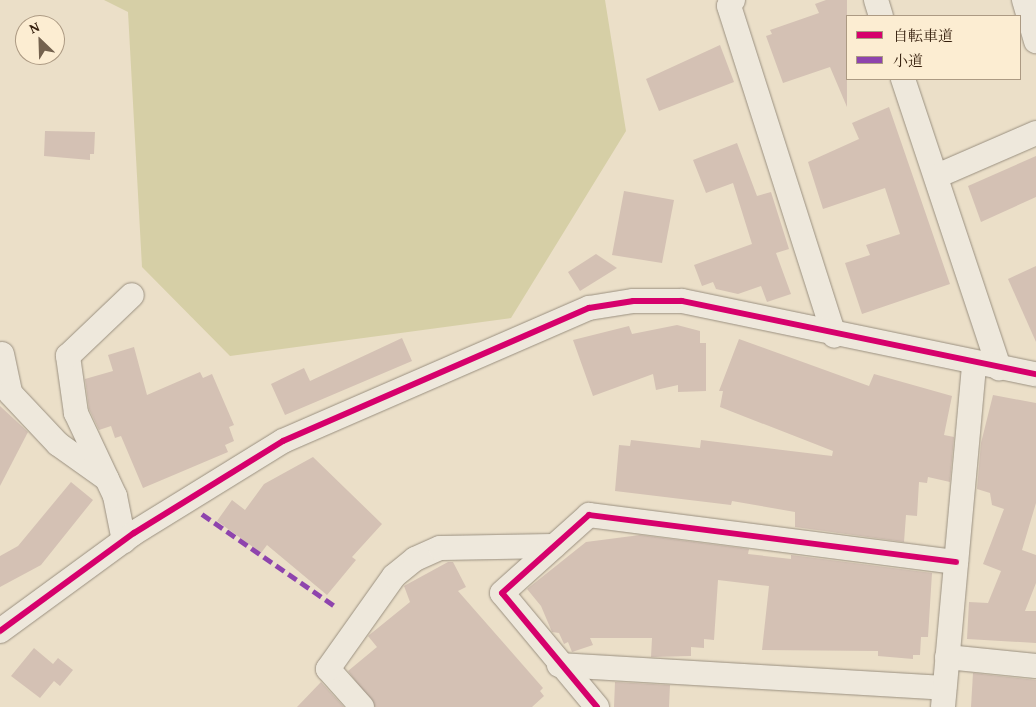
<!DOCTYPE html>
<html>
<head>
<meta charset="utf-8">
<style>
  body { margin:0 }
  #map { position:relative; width:1036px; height:707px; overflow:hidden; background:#ebdfc8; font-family:"Gentium Book Plus","Noto Serif JP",serif }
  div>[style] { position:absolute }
  .green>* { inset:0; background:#d6cfa6 }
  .building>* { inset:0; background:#d4c1b4 }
  .roads { filter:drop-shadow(0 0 1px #9a9080) drop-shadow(0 0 1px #9a9080) }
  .minor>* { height:24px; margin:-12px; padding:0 12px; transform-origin:12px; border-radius:12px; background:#eee8dc }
  .quiet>* { height:5px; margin-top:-2.5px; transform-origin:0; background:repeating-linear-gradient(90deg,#8e44ad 0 10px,transparent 0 15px) }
  .cycleway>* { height:6px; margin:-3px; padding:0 3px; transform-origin:3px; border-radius:3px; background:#d6006c }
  span { translate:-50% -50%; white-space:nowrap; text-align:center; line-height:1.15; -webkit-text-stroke:4px #fcedd2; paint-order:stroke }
  .legend { position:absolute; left:846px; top:15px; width:175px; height:65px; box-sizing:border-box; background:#fcedd2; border:1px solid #ac9a83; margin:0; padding:6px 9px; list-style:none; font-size:15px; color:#341e0c }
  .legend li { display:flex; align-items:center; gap:10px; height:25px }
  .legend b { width:25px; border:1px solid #ac9a83 }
  .north { position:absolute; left:15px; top:15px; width:50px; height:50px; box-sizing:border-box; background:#fcedd2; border:1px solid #ac9a83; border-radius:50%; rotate:336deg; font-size:14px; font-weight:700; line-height:20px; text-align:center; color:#341e0c }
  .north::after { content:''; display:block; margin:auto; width:18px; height:22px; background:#74624e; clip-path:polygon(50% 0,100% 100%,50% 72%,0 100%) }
</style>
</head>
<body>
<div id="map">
  <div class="green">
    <i style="clip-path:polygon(104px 0,605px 0,626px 131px,511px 318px,230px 356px,142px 267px,128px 12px)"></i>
  </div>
  <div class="building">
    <i style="clip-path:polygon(826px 0,847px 0,847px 107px,830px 67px,783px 83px,766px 36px,772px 34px,770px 30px,819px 13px,815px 4px)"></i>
    <i style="clip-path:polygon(720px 45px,734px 82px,659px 111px,646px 79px)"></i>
    <i style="clip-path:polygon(889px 107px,950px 284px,862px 314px,845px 263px,870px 255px,866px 245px,900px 234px,885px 188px,823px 209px,808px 162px,859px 139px,852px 123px)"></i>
    <i style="clip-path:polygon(45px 131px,95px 132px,94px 154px,90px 154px,90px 160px,44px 156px)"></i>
    <i style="clip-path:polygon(737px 143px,757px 196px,771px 192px,789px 249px,776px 253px,791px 294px,767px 302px,761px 286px,738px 294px,716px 289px,713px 282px,702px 286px,694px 265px,752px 244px,733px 183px,706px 193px,693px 160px)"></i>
    <i style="clip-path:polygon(1036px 156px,1036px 197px,981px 222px,968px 186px)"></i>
    <i style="clip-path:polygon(624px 191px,674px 200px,662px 263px,612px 255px)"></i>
    <i style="clip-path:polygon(596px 254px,617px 268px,580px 291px,568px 272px)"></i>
    <i style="clip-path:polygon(1036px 266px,1036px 342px,1008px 279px)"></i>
    <i style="clip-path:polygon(677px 325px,700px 331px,700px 343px,706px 343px,706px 391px,678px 392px,678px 385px,656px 390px,653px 374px,593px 396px,573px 340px,629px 326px,632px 334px)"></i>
    <i style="clip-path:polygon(402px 338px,412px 361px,285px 415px,271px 384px,304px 368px,310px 381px)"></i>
    <i style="clip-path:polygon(739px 339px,869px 386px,874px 374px,952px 396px,944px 435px,954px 437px,950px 482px,928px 477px,927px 483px,919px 482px,917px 516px,906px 515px,904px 542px,795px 527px,795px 512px,732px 501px,731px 505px,615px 491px,619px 445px,630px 446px,631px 440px,700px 448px,701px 440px,832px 456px,833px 451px,720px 407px,723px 391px,719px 391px)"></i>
    <i style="clip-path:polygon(134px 347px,147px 395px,200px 372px,203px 378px,212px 374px,234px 425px,229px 427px,234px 441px,225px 445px,228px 452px,143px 488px,121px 436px,115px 438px,111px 426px,99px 430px,89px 409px,85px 379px,113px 371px,108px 355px)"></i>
    <i style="clip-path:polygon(993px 395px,1036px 403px,1036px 503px,1022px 550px,1036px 555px,1036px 583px,1025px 611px,1036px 611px,1036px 643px,967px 639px,969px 602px,988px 603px,1001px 571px,983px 564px,1004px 509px,992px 505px,990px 493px,977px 489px,981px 443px)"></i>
    <i style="clip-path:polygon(0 406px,28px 432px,0 486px)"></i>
    <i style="clip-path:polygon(313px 457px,382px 524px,352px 557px,356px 560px,327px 595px,267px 545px,261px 553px,217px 521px,232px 500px,245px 510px,264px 484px)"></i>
    <i style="clip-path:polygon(71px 482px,93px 500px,41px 565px,0 587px,0 556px,18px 546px)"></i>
    <i style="clip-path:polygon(640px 535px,749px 549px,748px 554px,791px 559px,791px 555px,932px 573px,928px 637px,921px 637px,920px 655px,913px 655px,913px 659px,878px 656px,878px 651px,762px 650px,769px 586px,718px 580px,714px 640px,704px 639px,704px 648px,691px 647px,691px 656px,651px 657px,652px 638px,590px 638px,593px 645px,572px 652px,568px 642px,564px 644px,559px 633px,552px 632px,541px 606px,527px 589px,586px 542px)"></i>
    <i style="clip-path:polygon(448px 562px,453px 562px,466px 587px,458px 591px,543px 688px,540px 691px,544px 696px,532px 707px,375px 707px,348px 671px,377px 647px,368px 636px,410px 602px,404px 586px)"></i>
    <i style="clip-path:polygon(34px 648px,53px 664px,58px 658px,73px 670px,60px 686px,54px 681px,40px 698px,11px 676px)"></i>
    <i style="clip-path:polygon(973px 673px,1036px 680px,1036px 707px,971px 707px)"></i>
    <i style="clip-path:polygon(321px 682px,344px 707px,297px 707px)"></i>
    <i style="clip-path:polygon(615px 682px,670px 685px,669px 707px,614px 707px)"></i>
  </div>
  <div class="roads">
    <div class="minor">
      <i style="left:733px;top:0;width:7px;rotate:124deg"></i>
      <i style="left:729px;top:6px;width:346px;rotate:72.3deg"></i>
      <i style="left:876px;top:0;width:17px;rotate:73deg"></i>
      <i style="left:1024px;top:0;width:43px;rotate:73.7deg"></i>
      <i style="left:903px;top:79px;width:305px;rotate:71.6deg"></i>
      <i style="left:937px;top:176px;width:108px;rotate:-23.5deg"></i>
      <i style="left:2px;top:354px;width:40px;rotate:78deg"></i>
      <i style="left:10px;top:393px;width:70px;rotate:46.7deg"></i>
      <i style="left:58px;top:444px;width:60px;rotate:35.5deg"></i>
      <i style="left:124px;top:541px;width:46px;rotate:-101.3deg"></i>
      <i style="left:115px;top:496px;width:92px;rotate:-115.2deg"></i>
      <i style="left:76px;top:413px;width:58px;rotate:-98deg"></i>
      <i style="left:68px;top:356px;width:88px;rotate:-43.6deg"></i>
      <i style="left:0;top:631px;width:166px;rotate:-36.2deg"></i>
      <i style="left:134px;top:533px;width:175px;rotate:-31.7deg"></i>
      <i style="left:283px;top:441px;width:334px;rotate:-23.5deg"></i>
      <i style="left:589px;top:308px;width:45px;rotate:-9deg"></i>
      <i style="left:633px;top:301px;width:49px"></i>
      <i style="left:682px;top:301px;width:361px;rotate:11.7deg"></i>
      <i style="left:947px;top:657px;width:89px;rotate:5.8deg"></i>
      <i style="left:559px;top:665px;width:386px;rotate:3.4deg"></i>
      <i style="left:362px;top:707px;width:51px;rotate:-131.8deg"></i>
      <i style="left:328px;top:669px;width:114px;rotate:-54.6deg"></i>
      <i style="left:394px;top:576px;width:27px;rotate:-39deg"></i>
      <i style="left:415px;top:559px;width:27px;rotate:-24deg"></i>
      <i style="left:440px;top:548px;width:114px;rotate:-1deg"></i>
      <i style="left:597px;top:707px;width:148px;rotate:-129.8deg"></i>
      <i style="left:502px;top:593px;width:117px;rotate:-41.9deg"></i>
      <i style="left:589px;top:515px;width:370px;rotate:7.3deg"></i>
      <i style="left:943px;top:707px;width:343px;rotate:-84.8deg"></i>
    </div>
  </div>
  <div class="quiet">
    <i style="left:202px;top:514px;width:165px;rotate:34.7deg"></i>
  </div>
  <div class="cycleway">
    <i style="left:0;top:631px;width:166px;rotate:-36.2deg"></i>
    <i style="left:134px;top:533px;width:175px;rotate:-31.7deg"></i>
    <i style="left:283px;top:441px;width:334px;rotate:-23.5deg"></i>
    <i style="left:589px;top:308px;width:45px;rotate:-9deg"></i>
    <i style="left:633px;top:301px;width:49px"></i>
    <i style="left:682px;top:301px;width:361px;rotate:11.7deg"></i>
    <i style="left:597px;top:707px;width:148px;rotate:-129.8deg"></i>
    <i style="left:502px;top:593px;width:117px;rotate:-41.9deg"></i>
    <i style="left:589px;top:515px;width:370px;rotate:7.3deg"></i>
  </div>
  <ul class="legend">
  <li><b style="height:6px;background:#d6006c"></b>自転車道</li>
  <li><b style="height:6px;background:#8e44ad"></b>小道</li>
  </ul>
  <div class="north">N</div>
</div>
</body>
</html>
